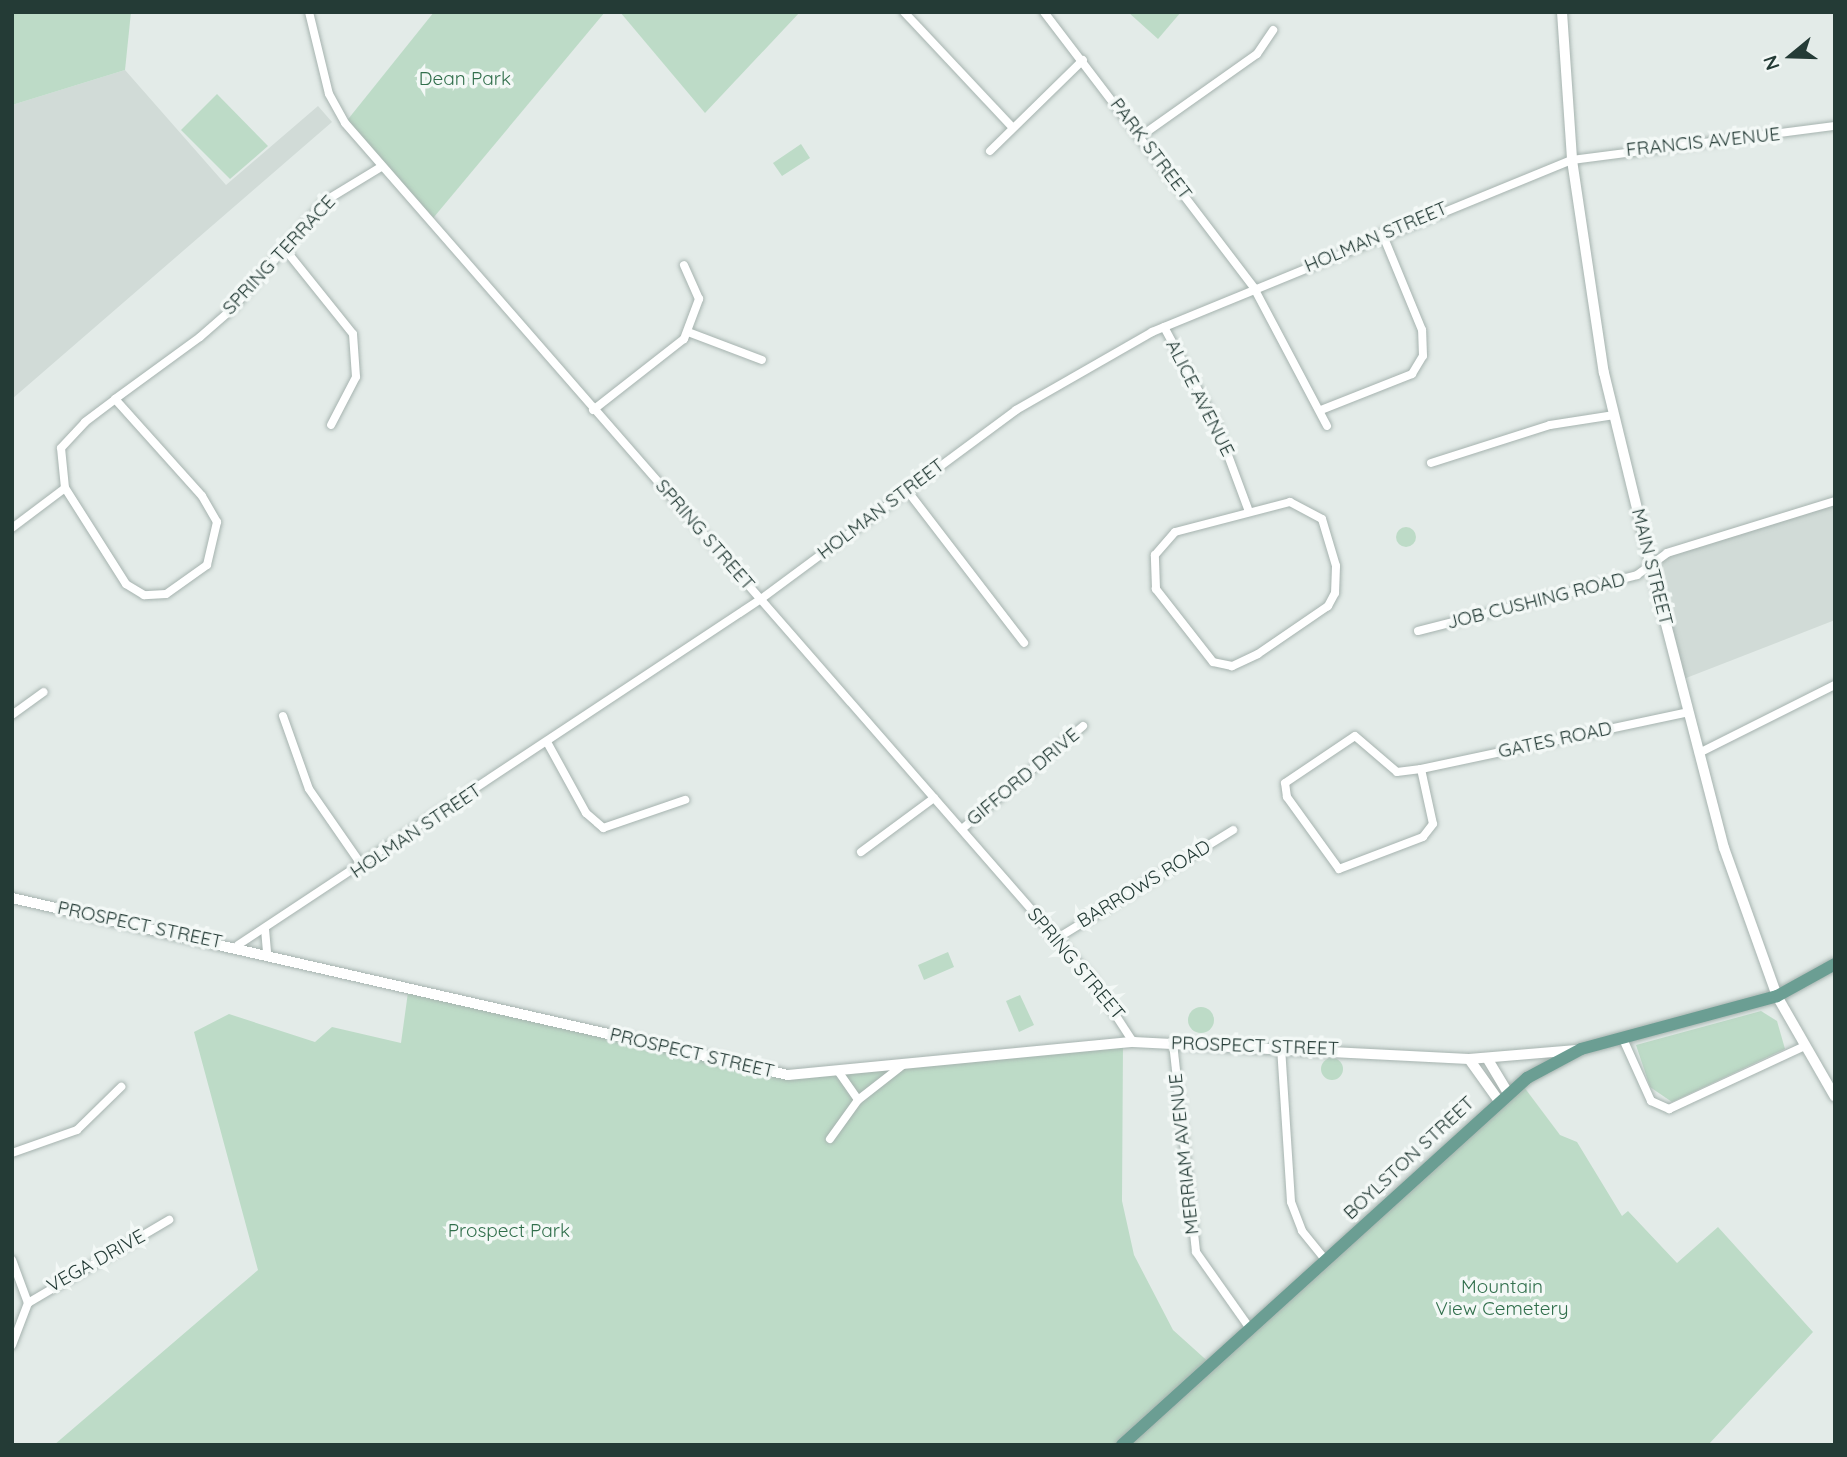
<!DOCTYPE html>
<html>
<head>
<meta charset="utf-8">
<style>
  body { margin:0 }
  #map { position:relative; width:1847px; height:1457px; overflow:hidden; background:#e3ebe8; font-family:Quicksand,sans-serif }
  div>[style] { position:absolute }
  .built>* { inset:0; background:#d1dbd7 }
  .green>* { inset:0; background:#bddbc7 }
  .round { border-radius:50% }
  .roads { filter:drop-shadow(0 0 2px #a6b3af) drop-shadow(0 0 2px #a6b3af) }
  .minor>* { height:8px; margin:-4px; padding:0 4px; transform-origin:4px; border-radius:4px; background:#fff }
  .tertiary>* { height:10px; margin:-5px; padding:0 5px; transform-origin:5px; border-radius:5px; background:#fff }
  .secondary>* { height:10px; margin:-5px; padding:0 5px; transform-origin:5px; border-radius:5px; background:#fff }
  .primary>* { height:12px; margin:-6px; padding:0 6px; transform-origin:6px; border-radius:6px; background:#6b9e93 }
  span { translate:-50% -50%; white-space:nowrap; text-align:center; line-height:1.15; -webkit-text-stroke:7px #f3f8f6; paint-order:stroke }
  .park-label { font-size:19px; color:#316f4c }
  .street-label { font-size:19px; color:#243b36 }
  .frame { position:absolute; inset:0; border:14px solid #243b36; pointer-events:none }
  .north { position:absolute; left:1756px; top:21px; width:70px; height:70px; -webkit-text-stroke:5px #f3f8f6; paint-order:stroke; rotate:251deg; font-size:19px; font-weight:700; line-height:28px; text-align:center; color:#243b36 }
  .north::after { content:''; display:block; margin:auto; width:24px; height:32px; background:#243b36; clip-path:polygon(50% 0,100% 100%,50% 72%,0 100%) }
</style>
</head>
<body>
<div id="map">
  <div class="built">
    <i style="clip-path:polygon(125px 70px,226px 185px,318px 106px,332px 122px,12px 399px,12px 105px)"></i>
    <i style="clip-path:polygon(1835px 501px,1835px 620px,1681px 680px,1651px 566px,1660px 557px)"></i>
  </div>
  <div class="green">
    <i style="clip-path:polygon(12px 12px,131px 12px,125px 70px,12px 105px)"></i>
    <i style="clip-path:polygon(434px 12px,605px 12px,429px 223px,345px 123px)"></i>
    <i style="clip-path:polygon(620px 12px,800px 12px,705px 113px)"></i>
    <i style="clip-path:polygon(1128px 12px,1181px 12px,1158px 39px)"></i>
    <i style="clip-path:polygon(217px 94px,268px 146px,230px 179px,181px 130px)"></i>
    <i style="clip-path:polygon(801px 144px,810px 158px,782px 176px,773px 163px)"></i>
    <i class="round" style="left:1396px;top:527px;width:20px;height:20px"></i>
    <i style="clip-path:polygon(948px 952px,954px 967px,924px 980px,918px 965px)"></i>
    <i style="clip-path:polygon(409px 985px,764px 1072px,1123px 1042px,1122px 1201px,1134px 1255px,1173px 1330px,1213px 1366px,1521px 1083px,1560px 1135px,1577px 1142px,1622px 1216px,1628px 1211px,1677px 1263px,1718px 1227px,1813px 1332px,1708px 1445px,54px 1445px,258px 1270px,194px 1032px,229px 1014px,315px 1042px,332px 1027px,401px 1043px)"></i>
    <i style="clip-path:polygon(1020px 995px,1034px 1025px,1019px 1032px,1006px 1001px)"></i>
    <i class="round" style="left:1188px;top:1007px;width:26px;height:26px"></i>
    <i style="clip-path:polygon(1761px 1011px,1777px 1021px,1785px 1049px,1672px 1102px,1650px 1087px,1636px 1045px)"></i>
    <i class="round" style="left:1321px;top:1058px;width:22px;height:22px"></i>
  </div>
  <div class="roads">
    <div class="minor">
      <i style="left:309px;top:12px;width:84px;rotate:76.3deg"></i>
      <i style="left:329px;top:94px;width:33px;rotate:61deg"></i>
      <i style="left:345px;top:123px;width:1136px;rotate:48.89deg"></i>
      <i style="left:1092px;top:979px;width:75px;rotate:56.9deg"></i>
      <i style="left:904px;top:12px;width:158px;rotate:46.8deg"></i>
      <i style="left:1044px;top:12px;width:347px;rotate:52.7deg"></i>
      <i style="left:1254px;top:288px;width:156px;rotate:62.1deg"></i>
      <i style="left:1141px;top:136px;width:142px;rotate:-35.3deg"></i>
      <i style="left:1257px;top:54px;width:29px;rotate:-56deg"></i>
      <i style="left:990px;top:151px;width:130px;rotate:-44.4deg"></i>
      <i style="left:284px;top:248px;width:110px;rotate:51.3deg"></i>
      <i style="left:353px;top:334px;width:43px;rotate:86deg"></i>
      <i style="left:356px;top:377px;width:54px;rotate:117.5deg"></i>
      <i style="left:1164px;top:327px;width:109px;rotate:61.6deg"></i>
      <i style="left:1216px;top:423px;width:92px;rotate:69.6deg"></i>
      <i style="left:688px;top:332px;width:79px;rotate:20.7deg"></i>
      <i style="left:115px;top:399px;width:130px;rotate:48.1deg"></i>
      <i style="left:202px;top:496px;width:30px;rotate:60deg"></i>
      <i style="left:217px;top:522px;width:44px;rotate:103.1deg"></i>
      <i style="left:207px;top:565px;width:50px;rotate:144.7deg"></i>
      <i style="left:166px;top:594px;width:22px;rotate:177deg"></i>
      <i style="left:144px;top:595px;width:21px;rotate:-149deg"></i>
      <i style="left:126px;top:584px;width:114px;rotate:-122.4deg"></i>
      <i style="left:65px;top:488px;width:40px;rotate:-95.7deg"></i>
      <i style="left:61px;top:448px;width:35px;rotate:-47deg"></i>
      <i style="left:85px;top:422px;width:38px;rotate:-37deg"></i>
      <i style="left:115px;top:399px;width:105px;rotate:-36.1deg"></i>
      <i style="left:200px;top:337px;width:43px;rotate:-41.2deg"></i>
      <i style="left:232px;top:309px;width:143px;rotate:-49.3deg"></i>
      <i style="left:325px;top:201px;width:66px;rotate:-31.3deg"></i>
      <i style="left:593px;top:410px;width:115px;rotate:-38deg"></i>
      <i style="left:684px;top:339px;width:43px;rotate:-69.4deg"></i>
      <i style="left:699px;top:299px;width:37px;rotate:-114deg"></i>
      <i style="left:1321px;top:410px;width:98px;rotate:-21.6deg"></i>
      <i style="left:1412px;top:374px;width:21px;rotate:-59deg"></i>
      <i style="left:1423px;top:356px;width:26px;rotate:-92deg"></i>
      <i style="left:1422px;top:330px;width:105px;rotate:-112.4deg"></i>
      <i style="left:1431px;top:463px;width:125px;rotate:-17.7deg"></i>
      <i style="left:1550px;top:425px;width:65px;rotate:-8.9deg"></i>
      <i style="left:906px;top:489px;width:194px;rotate:52.5deg"></i>
      <i style="left:1290px;top:502px;width:36px;rotate:28deg"></i>
      <i style="left:1322px;top:519px;width:49px;rotate:73.4deg"></i>
      <i style="left:1336px;top:566px;width:27px;rotate:92deg"></i>
      <i style="left:1335px;top:593px;width:15px;rotate:118deg"></i>
      <i style="left:1328px;top:606px;width:85px;rotate:145.6deg"></i>
      <i style="left:1258px;top:654px;width:29px;rotate:155deg"></i>
      <i style="left:1232px;top:666px;width:19px;rotate:-168deg"></i>
      <i style="left:1213px;top:662px;width:93px;rotate:-128deg"></i>
      <i style="left:1156px;top:589px;width:34px;rotate:-92deg"></i>
      <i style="left:1155px;top:555px;width:30px;rotate:-49deg"></i>
      <i style="left:1175px;top:532px;width:119px;rotate:-14.6deg"></i>
      <i style="left:12px;top:528px;width:66px;rotate:-37deg"></i>
      <i style="left:1418px;top:631px;width:226px;rotate:-14.3deg"></i>
      <i style="left:1637px;top:575px;width:37px;rotate:-36deg"></i>
      <i style="left:1667px;top:553px;width:176px;rotate:-17.2deg"></i>
      <i style="left:12px;top:715px;width:39px;rotate:-36deg"></i>
      <i style="left:283px;top:716px;width:77px;rotate:70.4deg"></i>
      <i style="left:309px;top:789px;width:95px;rotate:55.3deg"></i>
      <i style="left:1355px;top:736px;width:55px;rotate:40.6deg"></i>
      <i style="left:1397px;top:772px;width:24px;rotate:-7deg"></i>
      <i style="left:1421px;top:769px;width:56px;rotate:77.7deg"></i>
      <i style="left:1433px;top:824px;width:16px;rotate:128deg"></i>
      <i style="left:1423px;top:837px;width:90px;rotate:159.1deg"></i>
      <i style="left:1339px;top:869px;width:89px;rotate:-125.8deg"></i>
      <i style="left:1287px;top:797px;width:14px;rotate:-98deg"></i>
      <i style="left:1285px;top:783px;width:84px;rotate:-33.9deg"></i>
      <i style="left:547px;top:742px;width:81px;rotate:61.2deg"></i>
      <i style="left:586px;top:813px;width:23px;rotate:41deg"></i>
      <i style="left:603px;top:828px;width:87px;rotate:-18.9deg"></i>
      <i style="left:1699px;top:753px;width:152px;rotate:-26.6deg"></i>
      <i style="left:1421px;top:769px;width:274px;rotate:-12deg"></i>
      <i style="left:962px;top:829px;width:159px;rotate:-40.4deg"></i>
      <i style="left:861px;top:852px;width:91px;rotate:-36.5deg"></i>
      <i style="left:265px;top:929px;width:23px;rotate:85deg"></i>
      <i style="left:1056px;top:939px;width:208px;rotate:-31.6deg"></i>
      <i style="left:238px;top:945px;width:627px;rotate:-33.49deg"></i>
      <i style="left:761px;top:599px;width:317px;rotate:-36.5deg"></i>
      <i style="left:1016px;top:410px;width:157px;rotate:-29.8deg"></i>
      <i style="left:1152px;top:332px;width:454px;rotate:-22.3deg"></i>
      <i style="left:1572px;top:160px;width:265px;rotate:-7.4deg"></i>
      <i style="left:1623px;top:1039px;width:68px;rotate:65.7deg"></i>
      <i style="left:1651px;top:1101px;width:20px;rotate:24deg"></i>
      <i style="left:1669px;top:1109px;width:150px;rotate:-24.9deg"></i>
      <i style="left:1173px;top:1043px;width:210px;rotate:83.7deg"></i>
      <i style="left:1196px;top:1252px;width:95px;rotate:54.8deg"></i>
      <i style="left:1281px;top:1047px;width:155px;rotate:86.3deg"></i>
      <i style="left:1291px;top:1202px;width:31px;rotate:69deg"></i>
      <i style="left:1302px;top:1231px;width:38px;rotate:51deg"></i>
      <i style="left:838px;top:1071px;width:35px;rotate:55deg"></i>
      <i style="left:830px;top:1139px;width:48px;rotate:-54.3deg"></i>
      <i style="left:858px;top:1100px;width:58px;rotate:-38deg"></i>
      <i style="left:12px;top:1153px;width:69px;rotate:-19.5deg"></i>
      <i style="left:77px;top:1130px;width:62px;rotate:-44.3deg"></i>
      <i style="left:12px;top:1260px;width:46px;rotate:69.6deg"></i>
      <i style="left:12px;top:1345px;width:45px;rotate:-69.1deg"></i>
      <i style="left:28px;top:1303px;width:164px;rotate:-30.5deg"></i>
    </div>
    <div class="tertiary">
      <i style="left:12px;top:898px;width:796px;rotate:12.85deg"></i>
      <i style="left:788px;top:1075px;width:347px;rotate:-5.5deg"></i>
      <i style="left:1133px;top:1042px;width:336px;rotate:2.9deg"></i>
      <i style="left:1469px;top:1059px;width:108px;rotate:-4.8deg"></i>
      <i style="left:1487px;top:1058px;width:41px;rotate:59deg"></i>
      <i style="left:1469px;top:1059px;width:52px;rotate:54.5deg"></i>
    </div>
    <div class="secondary">
      <i style="left:1562px;top:12px;width:148px;rotate:86.1deg"></i>
      <i style="left:1572px;top:160px;width:215px;rotate:81.5deg"></i>
      <i style="left:1604px;top:373px;width:199px;rotate:76.3deg"></i>
      <i style="left:1651px;top:566px;width:291px;rotate:75.5deg"></i>
      <i style="left:1724px;top:848px;width:157px;rotate:70.3deg"></i>
      <i style="left:1777px;top:996px;width:116px;rotate:60.1deg"></i>
    </div>
    <div class="primary">
      <i style="left:1122px;top:1445px;width:547px;rotate:-42.18deg"></i>
      <i style="left:1527px;top:1078px;width:61px;rotate:-28.2deg"></i>
      <i style="left:1581px;top:1049px;width:203px;rotate:-15.1deg"></i>
      <i style="left:1777px;top:996px;width:66px;rotate:-28.9deg"></i>
    </div>
  </div>
  <div class="park-label">
    <span style="left:465px;top:79px">Dean Park</span>
    <span style="left:509px;top:1231px">Prospect Park</span>
    <span style="left:1502px;top:1298px">Mountain<br>View Cemetery</span>
  </div>
  <div class="street-label">
    <span style="left:1703px;top:142px;rotate:-6deg">FRANCIS AVENUE</span>
    <span style="left:1151px;top:149px;rotate:53deg">PARK STREET</span>
    <span style="left:1376px;top:237px;rotate:-23deg">HOLMAN STREET</span>
    <span style="left:279px;top:255px;rotate:-47deg">SPRING TERRACE</span>
    <span style="left:1200px;top:398px;rotate:63deg">ALICE AVENUE</span>
    <span style="left:881px;top:509px;rotate:-37deg">HOLMAN STREET</span>
    <span style="left:705px;top:535px;rotate:49deg">SPRING STREET</span>
    <span style="left:1652px;top:567px;rotate:76deg">MAIN STREET</span>
    <span style="left:1536px;top:601px;rotate:-14deg">JOB CUSHING ROAD</span>
    <span style="left:1555px;top:740px;rotate:-12deg">GATES ROAD</span>
    <span style="left:1023px;top:777px;rotate:-40deg">GIFFORD DRIVE</span>
    <span style="left:416px;top:831px;rotate:-34deg">HOLMAN STREET</span>
    <span style="left:1144px;top:884px;rotate:-31deg">BARROWS ROAD</span>
    <span style="left:140px;top:925px;rotate:12deg">PROSPECT STREET</span>
    <span style="left:1076px;top:964px;rotate:50deg">SPRING STREET</span>
    <span style="left:1255px;top:1046px;rotate:2deg">PROSPECT STREET</span>
    <span style="left:692px;top:1053px;rotate:13deg">PROSPECT STREET</span>
    <span style="left:1184px;top:1154px;rotate:-96deg">MERRIAM AVENUE</span>
    <span style="left:1409px;top:1158px;rotate:-43deg">BOYLSTON STREET</span>
    <span style="left:96px;top:1261px;rotate:-29deg">VEGA DRIVE</span>
  </div>
  <div class="frame"></div>
  <div class="north">N</div>
</div>
</body>
</html>
